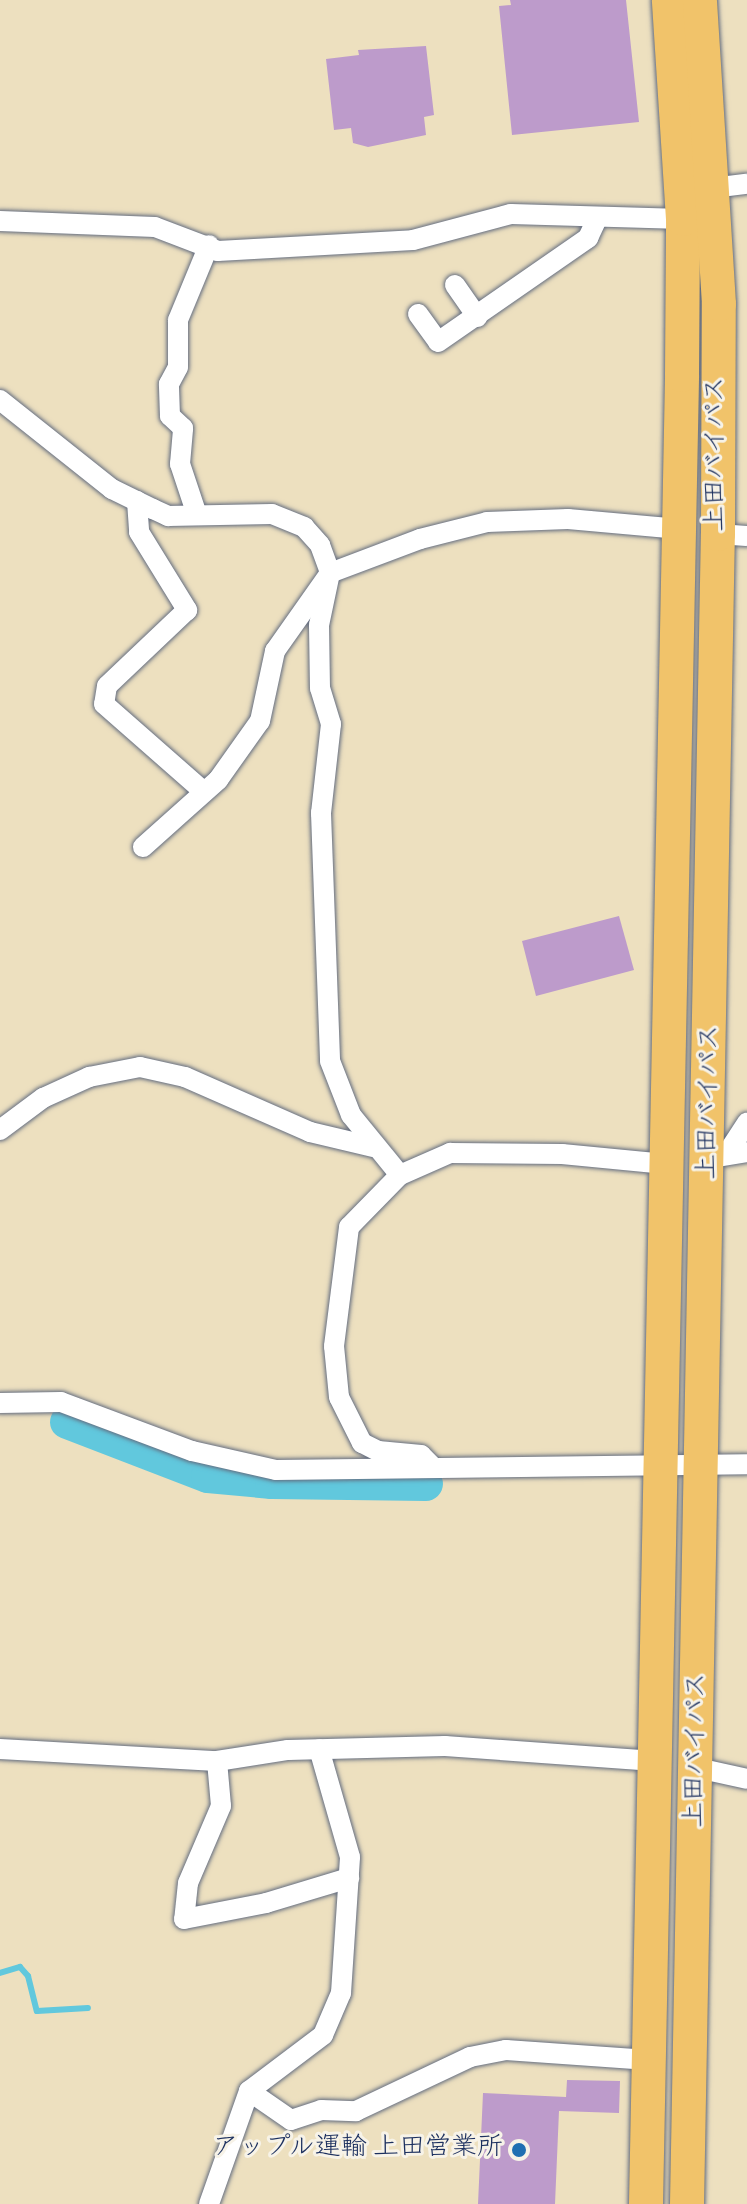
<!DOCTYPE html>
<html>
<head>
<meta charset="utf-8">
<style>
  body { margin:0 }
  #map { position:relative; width:747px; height:2204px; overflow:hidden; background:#ede0bf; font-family:"Gochi Hand","Klee One",sans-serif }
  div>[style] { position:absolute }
  .stream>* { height:6px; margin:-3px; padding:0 3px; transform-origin:3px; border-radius:3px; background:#61c8dd }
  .river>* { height:34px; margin:-17px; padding:0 17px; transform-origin:17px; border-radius:17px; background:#61c8dd }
  .building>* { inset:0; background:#bd9bcb }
  .roads { filter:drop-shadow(0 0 2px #646d80) drop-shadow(0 0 2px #646d80) }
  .minor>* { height:20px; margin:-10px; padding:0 10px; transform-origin:10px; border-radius:10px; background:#fff }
  .trunk>* { height:34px; margin:-17px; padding:0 17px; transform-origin:17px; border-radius:17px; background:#f1c36a }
  .dots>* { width:22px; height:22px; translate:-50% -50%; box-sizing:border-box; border:4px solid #f7f3e8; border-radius:50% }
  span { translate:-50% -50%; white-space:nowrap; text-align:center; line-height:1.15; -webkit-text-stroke:6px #f7f3e8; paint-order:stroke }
  .street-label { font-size:26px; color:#1b2f5e }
  .poi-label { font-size:26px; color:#1b2f5e }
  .right { translate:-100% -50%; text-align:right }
</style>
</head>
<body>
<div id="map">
  <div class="stream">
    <i style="left:0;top:1973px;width:21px;rotate:-17deg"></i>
    <i style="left:20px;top:1967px;width:12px;rotate:48deg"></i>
    <i style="left:28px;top:1976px;width:36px;rotate:76deg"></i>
    <i style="left:37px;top:2011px;width:51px;rotate:-3.4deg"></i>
  </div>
  <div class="river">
    <i style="left:67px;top:1422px;width:151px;rotate:21deg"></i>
    <i style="left:208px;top:1476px;width:64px;rotate:5.4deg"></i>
    <i style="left:272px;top:1482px;width:154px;rotate:0.7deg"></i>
  </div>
  <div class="building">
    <i style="clip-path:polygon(510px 0,626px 0,639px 122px,512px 135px,499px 6px,511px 5px)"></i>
    <i style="clip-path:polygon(426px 46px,434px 115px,424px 117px,426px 135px,368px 147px,353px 143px,351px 128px,334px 130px,326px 59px,359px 55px,358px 50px)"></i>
    <i style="clip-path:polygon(619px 916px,634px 970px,536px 996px,522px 941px)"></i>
    <i style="clip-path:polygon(567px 2080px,620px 2081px,619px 2113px,559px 2111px,555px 2204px,478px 2204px,483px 2093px,566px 2097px)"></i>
  </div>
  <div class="roads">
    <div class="minor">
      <i style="left:712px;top:188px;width:35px;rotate:-7deg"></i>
      <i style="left:0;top:221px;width:155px;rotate:2.2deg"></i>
      <i style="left:155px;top:227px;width:67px;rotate:20.9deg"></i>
      <i style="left:218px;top:251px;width:195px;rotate:-3.2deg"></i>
      <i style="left:413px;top:240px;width:101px;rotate:-14.9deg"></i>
      <i style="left:511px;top:214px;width:172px;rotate:1.7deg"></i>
      <i style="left:455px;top:285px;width:39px;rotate:55deg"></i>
      <i style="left:418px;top:314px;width:34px;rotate:54deg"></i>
      <i style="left:438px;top:342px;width:183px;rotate:-34.7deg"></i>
      <i style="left:588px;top:238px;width:23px;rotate:-65deg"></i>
      <i style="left:0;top:400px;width:143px;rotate:38.5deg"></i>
      <i style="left:112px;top:489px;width:46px;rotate:26deg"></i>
      <i style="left:153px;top:509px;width:17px;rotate:25deg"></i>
      <i style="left:168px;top:516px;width:104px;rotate:-1.1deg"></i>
      <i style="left:272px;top:514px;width:35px;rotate:22deg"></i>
      <i style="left:304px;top:527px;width:24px;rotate:48deg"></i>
      <i style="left:320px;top:545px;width:30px;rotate:70deg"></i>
      <i style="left:330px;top:573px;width:53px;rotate:101.9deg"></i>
      <i style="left:319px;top:625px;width:63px;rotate:89.1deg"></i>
      <i style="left:320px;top:688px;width:38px;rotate:73deg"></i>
      <i style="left:331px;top:724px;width:90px;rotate:96.4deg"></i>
      <i style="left:321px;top:813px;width:248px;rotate:87.9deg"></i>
      <i style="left:330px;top:1061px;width:58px;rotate:68.7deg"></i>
      <i style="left:351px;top:1115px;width:77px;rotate:50.8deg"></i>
      <i style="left:137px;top:501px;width:31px;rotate:86deg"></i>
      <i style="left:139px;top:532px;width:92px;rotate:58.4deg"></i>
      <i style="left:187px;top:610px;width:110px;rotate:136.5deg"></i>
      <i style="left:107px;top:686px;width:18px;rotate:99deg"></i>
      <i style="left:104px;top:704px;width:133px;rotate:41.3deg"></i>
      <i style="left:197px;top:515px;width:54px;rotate:-108.4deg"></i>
      <i style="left:180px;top:464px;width:36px;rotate:-85deg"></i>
      <i style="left:183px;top:428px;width:18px;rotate:-137deg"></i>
      <i style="left:170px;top:416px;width:32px;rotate:-92deg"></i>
      <i style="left:169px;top:384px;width:19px;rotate:-62deg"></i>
      <i style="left:178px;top:367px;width:47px;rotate:-90deg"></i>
      <i style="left:178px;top:320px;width:81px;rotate:-67.5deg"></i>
      <i style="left:718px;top:534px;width:29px;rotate:4deg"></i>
      <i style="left:143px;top:847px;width:101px;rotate:-41.8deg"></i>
      <i style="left:218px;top:780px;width:72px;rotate:-54.6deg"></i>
      <i style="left:260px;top:721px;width:72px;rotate:-77.9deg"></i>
      <i style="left:275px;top:651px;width:95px;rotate:-54.8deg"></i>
      <i style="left:330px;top:573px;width:96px;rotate:-20.7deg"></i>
      <i style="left:420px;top:539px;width:69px;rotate:-14.2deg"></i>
      <i style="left:487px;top:522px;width:81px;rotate:-2.1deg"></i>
      <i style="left:568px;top:519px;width:112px;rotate:5.1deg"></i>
      <i style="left:0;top:1130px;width:54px;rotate:-36.7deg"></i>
      <i style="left:43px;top:1098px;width:51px;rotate:-24.5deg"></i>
      <i style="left:89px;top:1077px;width:52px;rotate:-11.1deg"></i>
      <i style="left:140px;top:1067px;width:46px;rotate:12.5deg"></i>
      <i style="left:185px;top:1077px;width:137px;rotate:23.7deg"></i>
      <i style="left:310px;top:1132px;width:65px;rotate:13.4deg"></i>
      <i style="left:728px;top:1152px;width:35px;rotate:-57deg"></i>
      <i style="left:710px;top:1158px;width:37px;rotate:-9deg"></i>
      <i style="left:0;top:1403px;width:61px;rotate:-0.9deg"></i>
      <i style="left:61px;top:1402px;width:140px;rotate:20.5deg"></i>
      <i style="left:192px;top:1451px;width:86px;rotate:12.7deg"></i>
      <i style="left:276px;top:1470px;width:471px;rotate:-0.7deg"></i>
      <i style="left:431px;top:1465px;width:14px;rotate:-135deg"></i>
      <i style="left:421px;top:1455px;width:43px;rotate:-174.7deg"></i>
      <i style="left:378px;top:1451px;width:18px;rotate:-153deg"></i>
      <i style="left:362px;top:1443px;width:51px;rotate:-116.6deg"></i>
      <i style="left:339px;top:1397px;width:51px;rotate:-95.6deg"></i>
      <i style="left:334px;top:1346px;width:120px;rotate:-82.8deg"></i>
      <i style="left:349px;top:1227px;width:73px;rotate:-45.6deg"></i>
      <i style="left:400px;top:1175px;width:55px;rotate:-23.7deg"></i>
      <i style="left:450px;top:1153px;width:112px;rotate:0.5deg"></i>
      <i style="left:562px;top:1154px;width:104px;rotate:5.5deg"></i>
      <i style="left:0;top:1749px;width:217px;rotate:3.2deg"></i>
      <i style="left:217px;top:1761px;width:72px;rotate:-8.8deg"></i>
      <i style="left:288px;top:1750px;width:157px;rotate:-1.5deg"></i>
      <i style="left:445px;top:1746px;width:210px;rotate:4.1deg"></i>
      <i style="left:217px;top:1761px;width:45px;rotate:84.9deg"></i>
      <i style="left:221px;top:1806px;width:84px;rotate:113.2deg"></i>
      <i style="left:188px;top:1883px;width:36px;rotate:96deg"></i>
      <i style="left:184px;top:1919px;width:84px;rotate:-11deg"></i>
      <i style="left:266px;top:1903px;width:87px;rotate:-16.8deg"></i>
      <i style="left:697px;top:1768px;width:51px;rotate:12.4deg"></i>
      <i style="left:249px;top:2091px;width:51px;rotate:34.6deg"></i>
      <i style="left:291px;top:2120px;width:32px;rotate:-18deg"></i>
      <i style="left:321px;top:2110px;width:35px;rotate:2deg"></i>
      <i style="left:356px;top:2111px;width:126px;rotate:-25.3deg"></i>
      <i style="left:470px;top:2057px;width:37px;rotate:-11deg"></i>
      <i style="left:506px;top:2050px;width:143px;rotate:4deg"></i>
      <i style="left:209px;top:2204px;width:120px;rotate:-70.5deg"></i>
      <i style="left:249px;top:2091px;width:93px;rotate:-37.1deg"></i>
      <i style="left:323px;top:2035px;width:46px;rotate:-66.8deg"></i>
      <i style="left:341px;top:1993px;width:136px;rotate:-86.2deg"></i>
      <i style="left:350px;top:1857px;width:112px;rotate:-106deg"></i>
    </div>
    <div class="trunk">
      <i style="left:646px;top:2204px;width:1829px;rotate:-88.87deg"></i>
      <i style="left:682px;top:375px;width:156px;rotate:-89.6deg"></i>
      <i style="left:683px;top:219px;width:219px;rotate:-93.7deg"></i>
      <i style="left:687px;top:2204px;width:1670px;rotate:-88.94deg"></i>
      <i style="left:718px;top:534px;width:230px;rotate:-89.8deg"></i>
      <i style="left:719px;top:304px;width:305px;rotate:-93.6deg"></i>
    </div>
  </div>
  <div class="dots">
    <i style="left:519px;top:2150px;background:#1f6fb2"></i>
  </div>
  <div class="street-label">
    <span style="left:718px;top:454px;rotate:-90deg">上田バイパス</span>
    <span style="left:711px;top:1102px;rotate:-89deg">上田バイパス</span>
    <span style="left:698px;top:1750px;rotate:-89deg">上田バイパス</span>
  </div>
  <div class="poi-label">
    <span class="right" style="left:503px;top:2150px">アップル運輸 上田営業所</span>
  </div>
</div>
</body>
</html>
